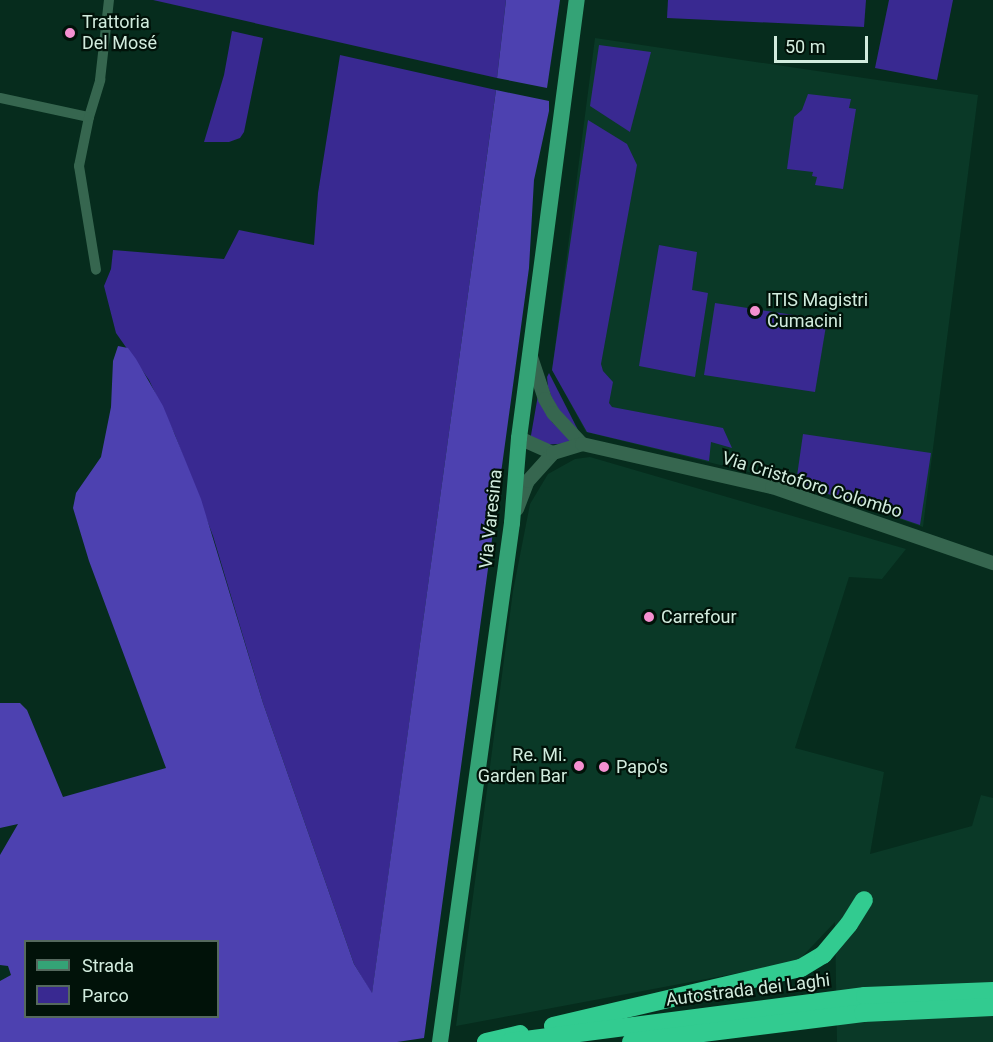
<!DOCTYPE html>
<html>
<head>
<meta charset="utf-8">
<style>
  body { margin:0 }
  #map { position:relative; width:993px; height:1042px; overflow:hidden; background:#062c1d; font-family:Roboto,sans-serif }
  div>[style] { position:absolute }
  .built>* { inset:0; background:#0a3927 }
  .green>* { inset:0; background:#392991 }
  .forest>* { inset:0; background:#4d41b0 }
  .minor>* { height:10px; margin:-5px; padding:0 5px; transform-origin:5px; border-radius:5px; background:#36664f }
  .tertiary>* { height:14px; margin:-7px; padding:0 7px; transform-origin:7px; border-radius:7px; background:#36664f }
  .primary>* { height:16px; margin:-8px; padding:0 8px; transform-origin:8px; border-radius:8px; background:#34a376 }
  .motorway>* { height:18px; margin:-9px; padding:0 9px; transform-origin:9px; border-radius:9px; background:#32cb90 }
  .dots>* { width:16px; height:16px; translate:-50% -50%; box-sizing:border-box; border:3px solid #011209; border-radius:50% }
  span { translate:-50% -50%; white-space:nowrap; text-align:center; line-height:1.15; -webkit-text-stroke:4.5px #011209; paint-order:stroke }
  .poi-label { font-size:18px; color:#d2ecde }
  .left { translate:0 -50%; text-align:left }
  .right { translate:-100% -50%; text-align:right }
  .street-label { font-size:18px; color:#d2ecde }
  .legend { position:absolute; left:24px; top:940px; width:195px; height:78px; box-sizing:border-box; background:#011209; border:2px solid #55695e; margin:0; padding:8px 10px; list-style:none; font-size:18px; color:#d2ecde }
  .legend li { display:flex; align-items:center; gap:12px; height:30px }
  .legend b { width:30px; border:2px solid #55695e }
  .scale { position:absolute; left:774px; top:36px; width:94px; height:27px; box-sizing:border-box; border:3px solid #d2ecde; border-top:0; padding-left:8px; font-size:18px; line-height:21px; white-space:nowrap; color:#d2ecde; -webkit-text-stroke:4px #011209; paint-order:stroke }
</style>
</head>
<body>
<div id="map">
  <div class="built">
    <i style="clip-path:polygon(595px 38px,978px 95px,923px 527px,794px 483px,586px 432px,552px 370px)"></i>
    <i style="clip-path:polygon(590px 457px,906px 549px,882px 579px,849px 577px,795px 748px,884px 772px,870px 854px,972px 826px,981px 795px,993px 798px,993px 1042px,837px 1042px,835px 922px,797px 962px,456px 1026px,513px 591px,530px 504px,548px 474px,575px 459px)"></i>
  </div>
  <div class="green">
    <i style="clip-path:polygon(153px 0,506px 0,497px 78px)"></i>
    <i style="clip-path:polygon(668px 0,866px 0,864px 27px,667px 18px)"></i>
    <i style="clip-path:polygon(889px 0,953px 0,937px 80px,875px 68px)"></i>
    <i style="clip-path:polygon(232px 31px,263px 38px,244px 132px,240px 138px,229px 142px,204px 142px,224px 75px)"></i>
    <i style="clip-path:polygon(599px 45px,651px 52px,630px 132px,590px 106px)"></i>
    <i style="clip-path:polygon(340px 55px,496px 90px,372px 994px,354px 964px,263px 703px,213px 536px,175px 435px,149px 380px,116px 333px,104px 286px,111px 269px,113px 250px,224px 259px,239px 230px,314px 245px,318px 193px)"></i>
    <i style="clip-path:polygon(808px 94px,851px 99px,849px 108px,856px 109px,843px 189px,815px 185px,817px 177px,812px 176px,813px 172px,787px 169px,794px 117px,802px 110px)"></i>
    <i style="clip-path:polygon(588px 120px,627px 144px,637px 165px,601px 364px,603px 371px,613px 382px,609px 403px,612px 407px,723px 428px,732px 448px,711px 442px,709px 461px,587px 432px,552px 370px)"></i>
    <i style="clip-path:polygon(659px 245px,697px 252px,692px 290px,708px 293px,695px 377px,639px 366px)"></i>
    <i style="clip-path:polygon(715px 303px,827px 320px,815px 392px,704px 375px)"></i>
    <i style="clip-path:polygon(549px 373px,578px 430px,572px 427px,554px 404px,548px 387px,547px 377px)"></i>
    <i style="clip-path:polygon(538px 395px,552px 422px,574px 443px,540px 445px,530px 441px)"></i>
    <i style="clip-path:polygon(803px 434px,931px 453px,920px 525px,796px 483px)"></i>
  </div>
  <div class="forest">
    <i style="clip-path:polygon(506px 0,560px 0,547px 88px,497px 78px)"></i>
    <i style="clip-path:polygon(evenodd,496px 90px,549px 101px,549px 111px,534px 180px,529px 268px,424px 1038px,397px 1042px,0 1042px,0 981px,11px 975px,8px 966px,0 965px,0 855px,18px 824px,0 828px,0 703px,20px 703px,27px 710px,63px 797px,166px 768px,89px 561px,73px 508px,76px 493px,101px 457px,111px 407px,113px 361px,118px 346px,128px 348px,136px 359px,163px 406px,175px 435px,201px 499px,263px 703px,354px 964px,372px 993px,496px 90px,26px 942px,218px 942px,218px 1016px,26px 1016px,26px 942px)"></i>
  </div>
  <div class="minor">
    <i style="left:0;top:98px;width:91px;rotate:12.1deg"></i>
    <i style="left:89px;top:117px;width:39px;rotate:-73deg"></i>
    <i style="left:100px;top:80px;width:81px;rotate:-83.6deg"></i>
    <i style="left:89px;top:117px;width:50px;rotate:101.5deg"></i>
    <i style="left:79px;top:166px;width:105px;rotate:80.7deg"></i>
  </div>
  <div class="tertiary">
    <i style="left:531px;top:357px;width:44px;rotate:71.6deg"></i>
    <i style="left:545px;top:399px;width:16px;rotate:60deg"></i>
    <i style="left:553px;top:413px;width:42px;rotate:46.9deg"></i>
    <i style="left:519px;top:438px;width:37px;rotate:24deg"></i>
    <i style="left:517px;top:509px;width:30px;rotate:-69deg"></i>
    <i style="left:528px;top:481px;width:38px;rotate:-48deg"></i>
    <i style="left:553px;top:453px;width:30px;rotate:-17deg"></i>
    <i style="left:582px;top:444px;width:195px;rotate:12.8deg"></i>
    <i style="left:772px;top:487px;width:234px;rotate:19deg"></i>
  </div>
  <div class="primary">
    <i style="left:440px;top:1042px;width:524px;rotate:-82.1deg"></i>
    <i style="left:512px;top:523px;width:85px;rotate:-85.3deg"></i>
    <i style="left:519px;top:438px;width:442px;rotate:-82.5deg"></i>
  </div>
  <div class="motorway">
    <i style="left:553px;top:1026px;width:255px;rotate:-13.2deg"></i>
    <i style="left:801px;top:968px;width:26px;rotate:-31deg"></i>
    <i style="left:823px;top:955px;width:40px;rotate:-50deg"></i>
    <i style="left:849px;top:924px;width:28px;rotate:-58deg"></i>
    <i style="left:486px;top:1042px;width:35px;rotate:-13deg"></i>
    <i style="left:510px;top:1042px;width:358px;rotate:-7.4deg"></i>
    <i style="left:865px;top:996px;width:128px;rotate:-2.2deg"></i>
    <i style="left:631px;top:1042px;width:234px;rotate:-7.1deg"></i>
    <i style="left:863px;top:1013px;width:130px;rotate:-2.6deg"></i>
  </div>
  <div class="dots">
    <i style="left:70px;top:33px;background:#f590d1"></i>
    <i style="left:755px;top:311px;background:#f590d1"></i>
    <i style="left:649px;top:617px;background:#f590d1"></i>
    <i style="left:579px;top:766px;background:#f590d1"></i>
    <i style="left:604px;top:767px;background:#f590d1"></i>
  </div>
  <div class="poi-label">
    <span class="left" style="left:82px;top:33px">Trattoria<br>Del Mosé</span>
    <span class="left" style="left:767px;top:311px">ITIS Magistri<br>Cumacini</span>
    <span class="left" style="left:661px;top:617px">Carrefour</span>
    <span class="right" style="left:567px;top:766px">Re. Mi.<br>Garden Bar</span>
    <span class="left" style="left:616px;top:767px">Papo's</span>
  </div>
  <div class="street-label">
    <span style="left:812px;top:485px;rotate:17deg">Via Cristoforo Colombo</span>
    <span style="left:491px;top:519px;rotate:-84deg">Via Varesina</span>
    <span style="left:748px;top:990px;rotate:-7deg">Autostrada dei Laghi</span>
  </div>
  <ul class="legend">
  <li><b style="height:8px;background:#34a376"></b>Strada</li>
  <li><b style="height:16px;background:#392991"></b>Parco</li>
  </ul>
  <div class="scale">50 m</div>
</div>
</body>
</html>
